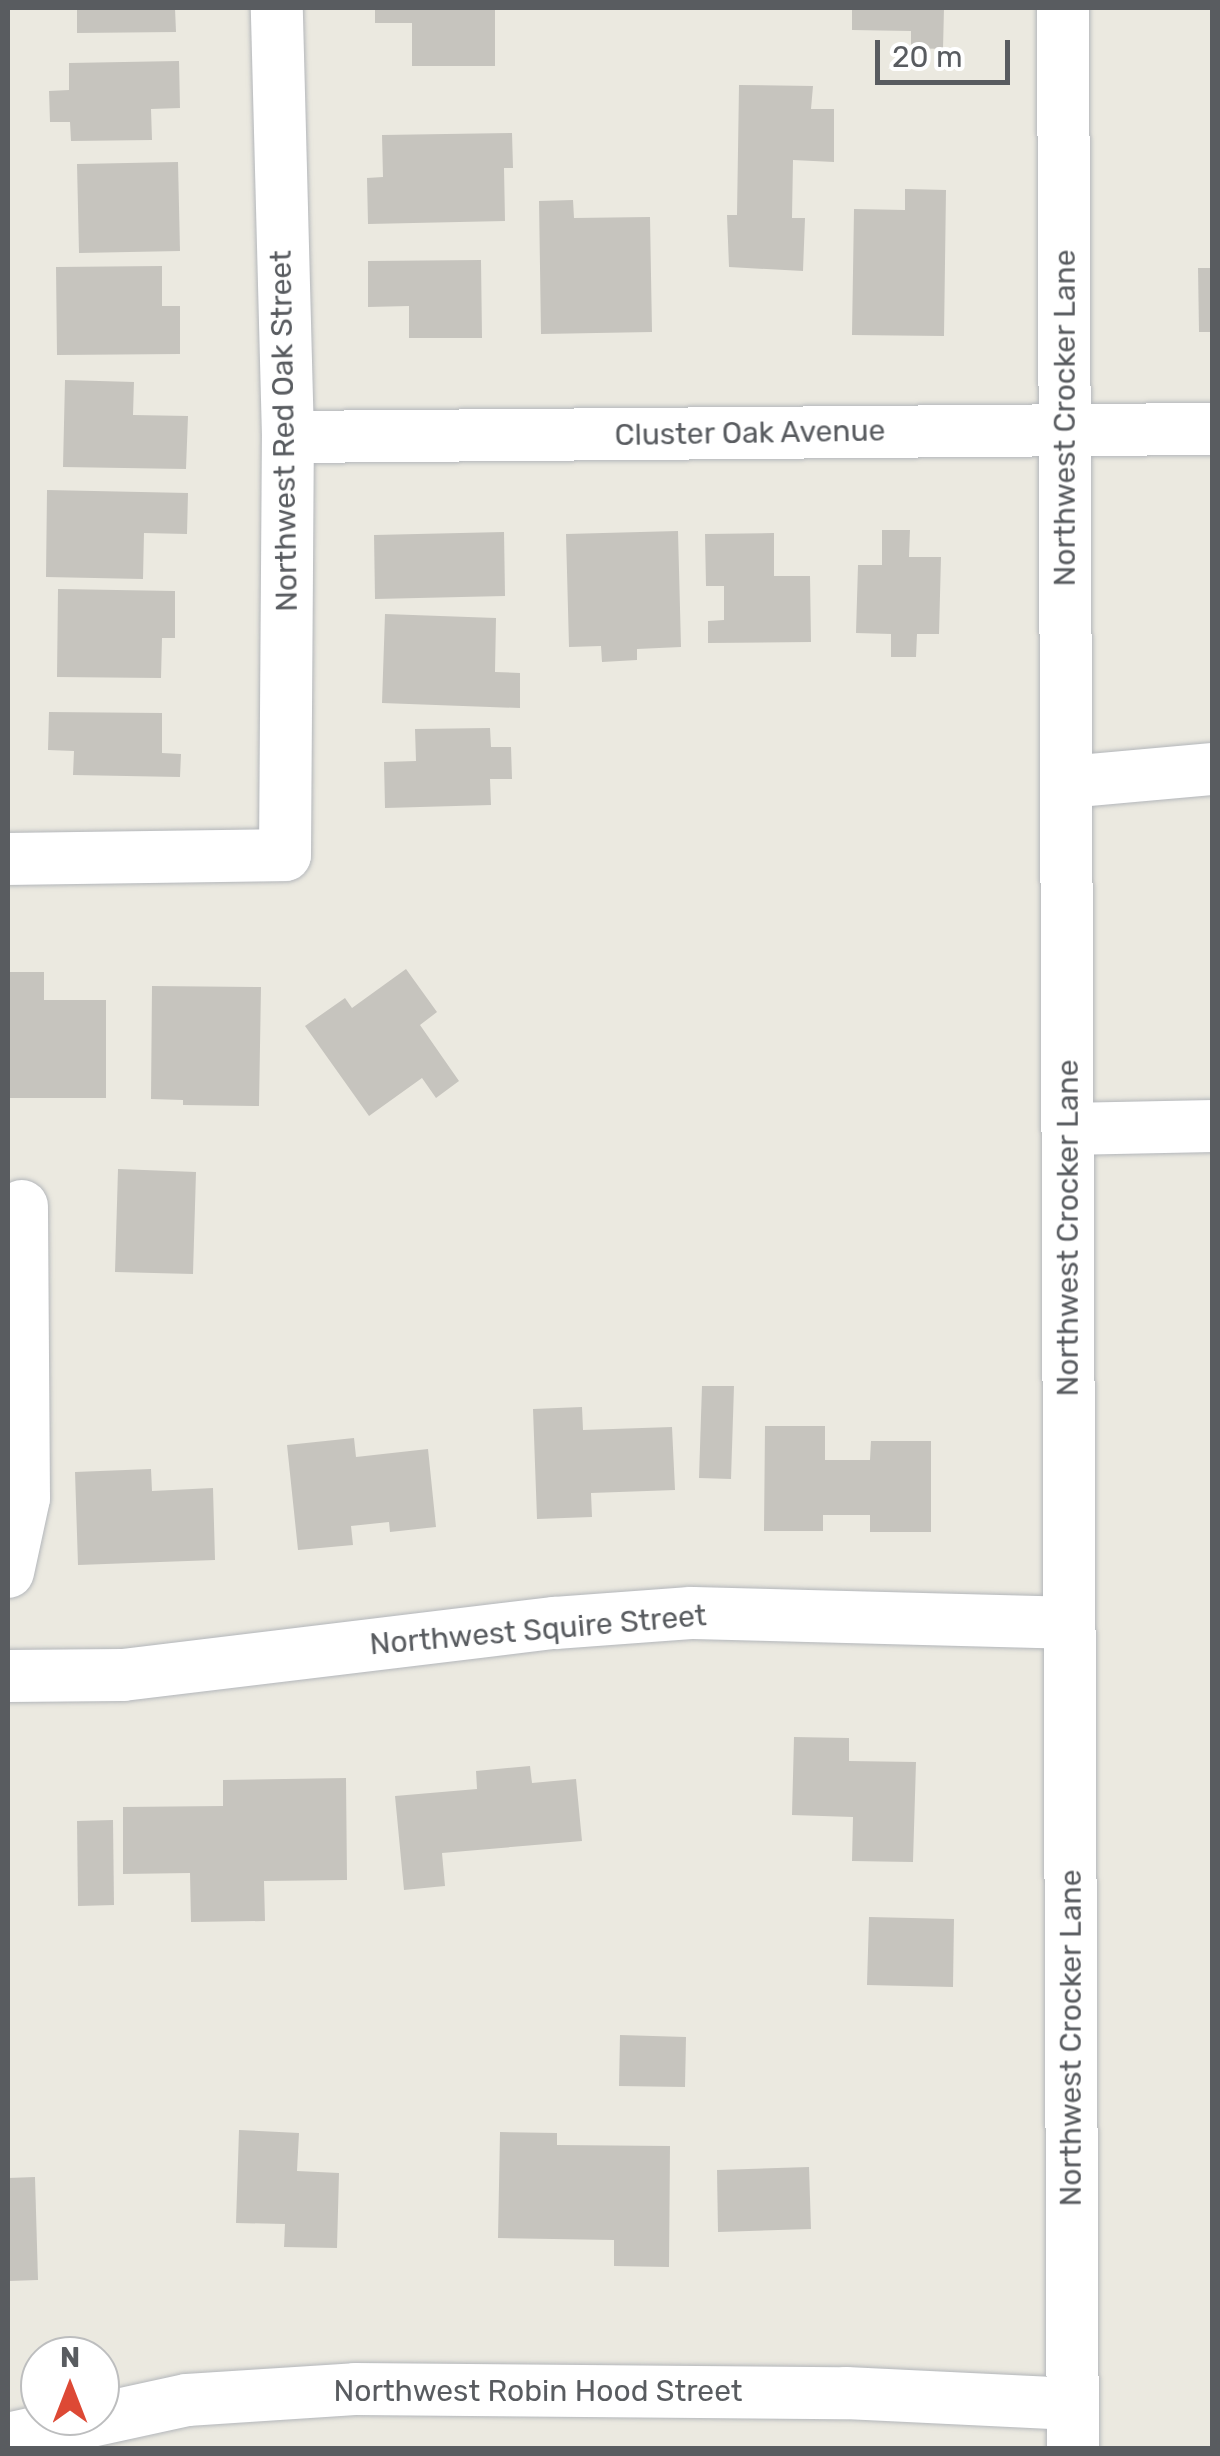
<!DOCTYPE html>
<html>
<head>
<meta charset="utf-8">
<style>
  body { margin:0 }
  #map { position:relative; width:1220px; height:2456px; overflow:hidden; background:#ebe9e0; font-family:Rubik,sans-serif }
  div>[style] { position:absolute }
  .building>* { inset:0; background:#c6c4be }
  .roads { filter:drop-shadow(0 0 2px #b3b6ba) drop-shadow(0 0 2px #b3b6ba) }
  .minor>* { height:52px; margin:-26px; padding:0 26px; transform-origin:26px; border-radius:26px; background:#fff }
  span { translate:-50% -50%; white-space:nowrap; text-align:center; line-height:1.15; -webkit-text-stroke:9px #fff; paint-order:stroke }
  .street-label { font-size:30px; color:#595c60 }
  .frame { position:absolute; inset:0; border:10px solid #595c60; pointer-events:none }
  .north { position:absolute; left:20px; top:2336px; width:100px; height:100px; box-sizing:border-box; background:#fff; border:2px solid #bdbebf; border-radius:50%; rotate:0deg; font-size:28px; font-weight:700; line-height:40px; text-align:center; color:#595c60 }
  .north::after { content:''; display:block; margin:auto; width:35px; height:45px; background:#dd4935; clip-path:polygon(50% 0,100% 100%,50% 72%,0 100%) }
  .scale { position:absolute; left:875px; top:40px; width:135px; height:45px; box-sizing:border-box; border:5px solid #595c60; border-top:0; padding-left:12px; font-size:30px; line-height:35px; white-space:nowrap; color:#595c60; -webkit-text-stroke:8px #fff; paint-order:stroke }
</style>
</head>
<body>
<div id="map">
  <div class="building">
    <i style="clip-path:polygon(77px 8px,175px 8px,176px 32px,77px 33px)"></i>
    <i style="clip-path:polygon(375px 8px,495px 8px,495px 66px,412px 66px,412px 23px,375px 23px)"></i>
    <i style="clip-path:polygon(852px 8px,944px 8px,943px 49px,911px 48px,911px 31px,852px 30px)"></i>
    <i style="clip-path:polygon(179px 61px,180px 108px,151px 109px,152px 140px,71px 141px,70px 122px,50px 122px,49px 91px,69px 90px,69px 63px)"></i>
    <i style="clip-path:polygon(739px 85px,813px 86px,811px 109px,834px 109px,834px 162px,793px 160px,792px 218px,805px 218px,803px 271px,729px 267px,727px 215px,737px 215px)"></i>
    <i style="clip-path:polygon(512px 133px,513px 168px,504px 168px,505px 221px,368px 224px,367px 178px,383px 177px,382px 135px)"></i>
    <i style="clip-path:polygon(178px 162px,180px 251px,79px 253px,77px 164px)"></i>
    <i style="clip-path:polygon(905px 189px,946px 190px,944px 336px,852px 335px,854px 209px,905px 210px)"></i>
    <i style="clip-path:polygon(573px 200px,574px 218px,650px 217px,652px 332px,541px 334px,539px 201px)"></i>
    <i style="clip-path:polygon(481px 260px,482px 338px,409px 338px,409px 306px,368px 307px,368px 261px)"></i>
    <i style="clip-path:polygon(162px 266px,162px 306px,180px 306px,180px 354px,57px 355px,56px 267px)"></i>
    <i style="clip-path:polygon(1198px 268px,1212px 268px,1212px 332px,1199px 332px)"></i>
    <i style="clip-path:polygon(65px 380px,134px 382px,133px 415px,188px 416px,186px 469px,63px 467px)"></i>
    <i style="clip-path:polygon(47px 490px,188px 493px,187px 534px,144px 533px,143px 579px,46px 577px)"></i>
    <i style="clip-path:polygon(882px 530px,910px 530px,909px 557px,941px 557px,939px 634px,917px 634px,916px 657px,891px 657px,891px 634px,856px 633px,858px 565px,882px 565px)"></i>
    <i style="clip-path:polygon(678px 531px,681px 647px,637px 649px,637px 660px,602px 662px,601px 646px,569px 647px,566px 534px)"></i>
    <i style="clip-path:polygon(504px 532px,505px 596px,375px 599px,374px 535px)"></i>
    <i style="clip-path:polygon(774px 533px,774px 576px,810px 576px,811px 642px,708px 643px,708px 621px,724px 620px,724px 586px,706px 586px,705px 534px)"></i>
    <i style="clip-path:polygon(58px 589px,175px 591px,175px 638px,162px 638px,161px 678px,57px 677px)"></i>
    <i style="clip-path:polygon(385px 614px,496px 618px,495px 672px,520px 673px,520px 708px,382px 703px)"></i>
    <i style="clip-path:polygon(49px 712px,162px 713px,162px 753px,181px 754px,180px 777px,73px 775px,74px 751px,48px 750px)"></i>
    <i style="clip-path:polygon(490px 728px,491px 747px,511px 747px,512px 779px,490px 779px,491px 805px,385px 808px,384px 762px,416px 761px,415px 729px)"></i>
    <i style="clip-path:polygon(406px 969px,437px 1012px,420px 1025px,459px 1081px,436px 1098px,422px 1078px,369px 1116px,305px 1026px,345px 998px,352px 1008px)"></i>
    <i style="clip-path:polygon(8px 972px,44px 972px,44px 1000px,106px 1000px,106px 1098px,8px 1098px)"></i>
    <i style="clip-path:polygon(152px 986px,261px 987px,259px 1106px,183px 1105px,183px 1100px,151px 1099px)"></i>
    <i style="clip-path:polygon(118px 1169px,196px 1172px,193px 1274px,115px 1272px)"></i>
    <i style="clip-path:polygon(702px 1386px,734px 1386px,731px 1479px,699px 1478px)"></i>
    <i style="clip-path:polygon(582px 1407px,583px 1430px,672px 1427px,675px 1490px,591px 1493px,592px 1517px,537px 1519px,533px 1409px)"></i>
    <i style="clip-path:polygon(765px 1426px,825px 1426px,825px 1460px,870px 1460px,871px 1441px,931px 1441px,931px 1532px,870px 1532px,870px 1515px,823px 1515px,823px 1531px,764px 1531px)"></i>
    <i style="clip-path:polygon(354px 1438px,356px 1457px,428px 1449px,436px 1527px,390px 1532px,389px 1522px,351px 1526px,353px 1545px,298px 1550px,287px 1445px)"></i>
    <i style="clip-path:polygon(151px 1469px,152px 1491px,213px 1488px,215px 1560px,78px 1565px,75px 1472px)"></i>
    <i style="clip-path:polygon(794px 1737px,849px 1738px,849px 1761px,916px 1762px,913px 1862px,852px 1861px,853px 1817px,792px 1815px)"></i>
    <i style="clip-path:polygon(530px 1766px,532px 1783px,576px 1779px,582px 1841px,442px 1853px,445px 1886px,404px 1890px,395px 1796px,477px 1789px,476px 1771px)"></i>
    <i style="clip-path:polygon(346px 1778px,347px 1880px,264px 1881px,265px 1921px,191px 1922px,190px 1873px,123px 1874px,123px 1807px,223px 1806px,223px 1780px)"></i>
    <i style="clip-path:polygon(113px 1820px,114px 1905px,78px 1906px,77px 1821px)"></i>
    <i style="clip-path:polygon(869px 1917px,954px 1919px,953px 1987px,867px 1985px)"></i>
    <i style="clip-path:polygon(620px 2035px,686px 2037px,685px 2087px,619px 2086px)"></i>
    <i style="clip-path:polygon(239px 2130px,299px 2133px,297px 2171px,339px 2173px,337px 2248px,284px 2247px,285px 2224px,236px 2223px)"></i>
    <i style="clip-path:polygon(500px 2132px,557px 2133px,557px 2145px,670px 2146px,669px 2267px,614px 2266px,614px 2240px,498px 2238px)"></i>
    <i style="clip-path:polygon(809px 2167px,811px 2229px,718px 2232px,717px 2170px)"></i>
    <i style="clip-path:polygon(35px 2177px,38px 2280px,8px 2281px,8px 2178px)"></i>
  </div>
  <div class="roads">
    <div class="minor">
      <i style="left:1063px;top:8px;width:2440px;rotate:89.77deg"></i>
      <i style="left:288px;top:437px;width:924px;rotate:-0.5deg"></i>
      <i style="left:1067px;top:782px;width:146px;rotate:-5.1deg"></i>
      <i style="left:8px;top:859px;width:277px;rotate:-0.8deg"></i>
      <i style="left:285px;top:855px;width:418px;rotate:-89.6deg"></i>
      <i style="left:288px;top:437px;width:429px;rotate:-91.5deg"></i>
      <i style="left:1068px;top:1129px;width:144px;rotate:-1.2deg"></i>
      <i style="left:8px;top:1572px;width:76px;rotate:-77.8deg"></i>
      <i style="left:24px;top:1498px;width:292px;rotate:-90.4deg"></i>
      <i style="left:8px;top:1676px;width:115px;rotate:-0.5deg"></i>
      <i style="left:123px;top:1675px;width:435px;rotate:-6.9deg"></i>
      <i style="left:555px;top:1623px;width:136px;rotate:-4.2deg"></i>
      <i style="left:691px;top:1613px;width:378px;rotate:1.5deg"></i>
      <i style="left:8px;top:2439px;width:183px;rotate:-12.3deg"></i>
      <i style="left:187px;top:2400px;width:168px;rotate:-3.7deg"></i>
      <i style="left:355px;top:2389px;width:491px;rotate:0.5deg"></i>
      <i style="left:846px;top:2393px;width:227px;rotate:2.8deg"></i>
    </div>
  </div>
  <div class="street-label">
    <span style="left:1065px;top:418px;rotate:-90deg">Northwest Crocker Lane</span>
    <span style="left:284px;top:431px;rotate:-91deg">Northwest Red Oak Street</span>
    <span style="left:750px;top:433px;rotate:-1deg">Cluster Oak Avenue</span>
    <span style="left:1068px;top:1228px;rotate:-90deg">Northwest Crocker Lane</span>
    <span style="left:538px;top:1630px;rotate:-5deg">Northwest Squire Street</span>
    <span style="left:1071px;top:2038px;rotate:-90deg">Northwest Crocker Lane</span>
    <span style="left:538px;top:2391px">Northwest Robin Hood Street</span>
  </div>
  <div class="frame"></div>
  <div class="north">N</div>
  <div class="scale">20 m</div>
</div>
</body>
</html>
